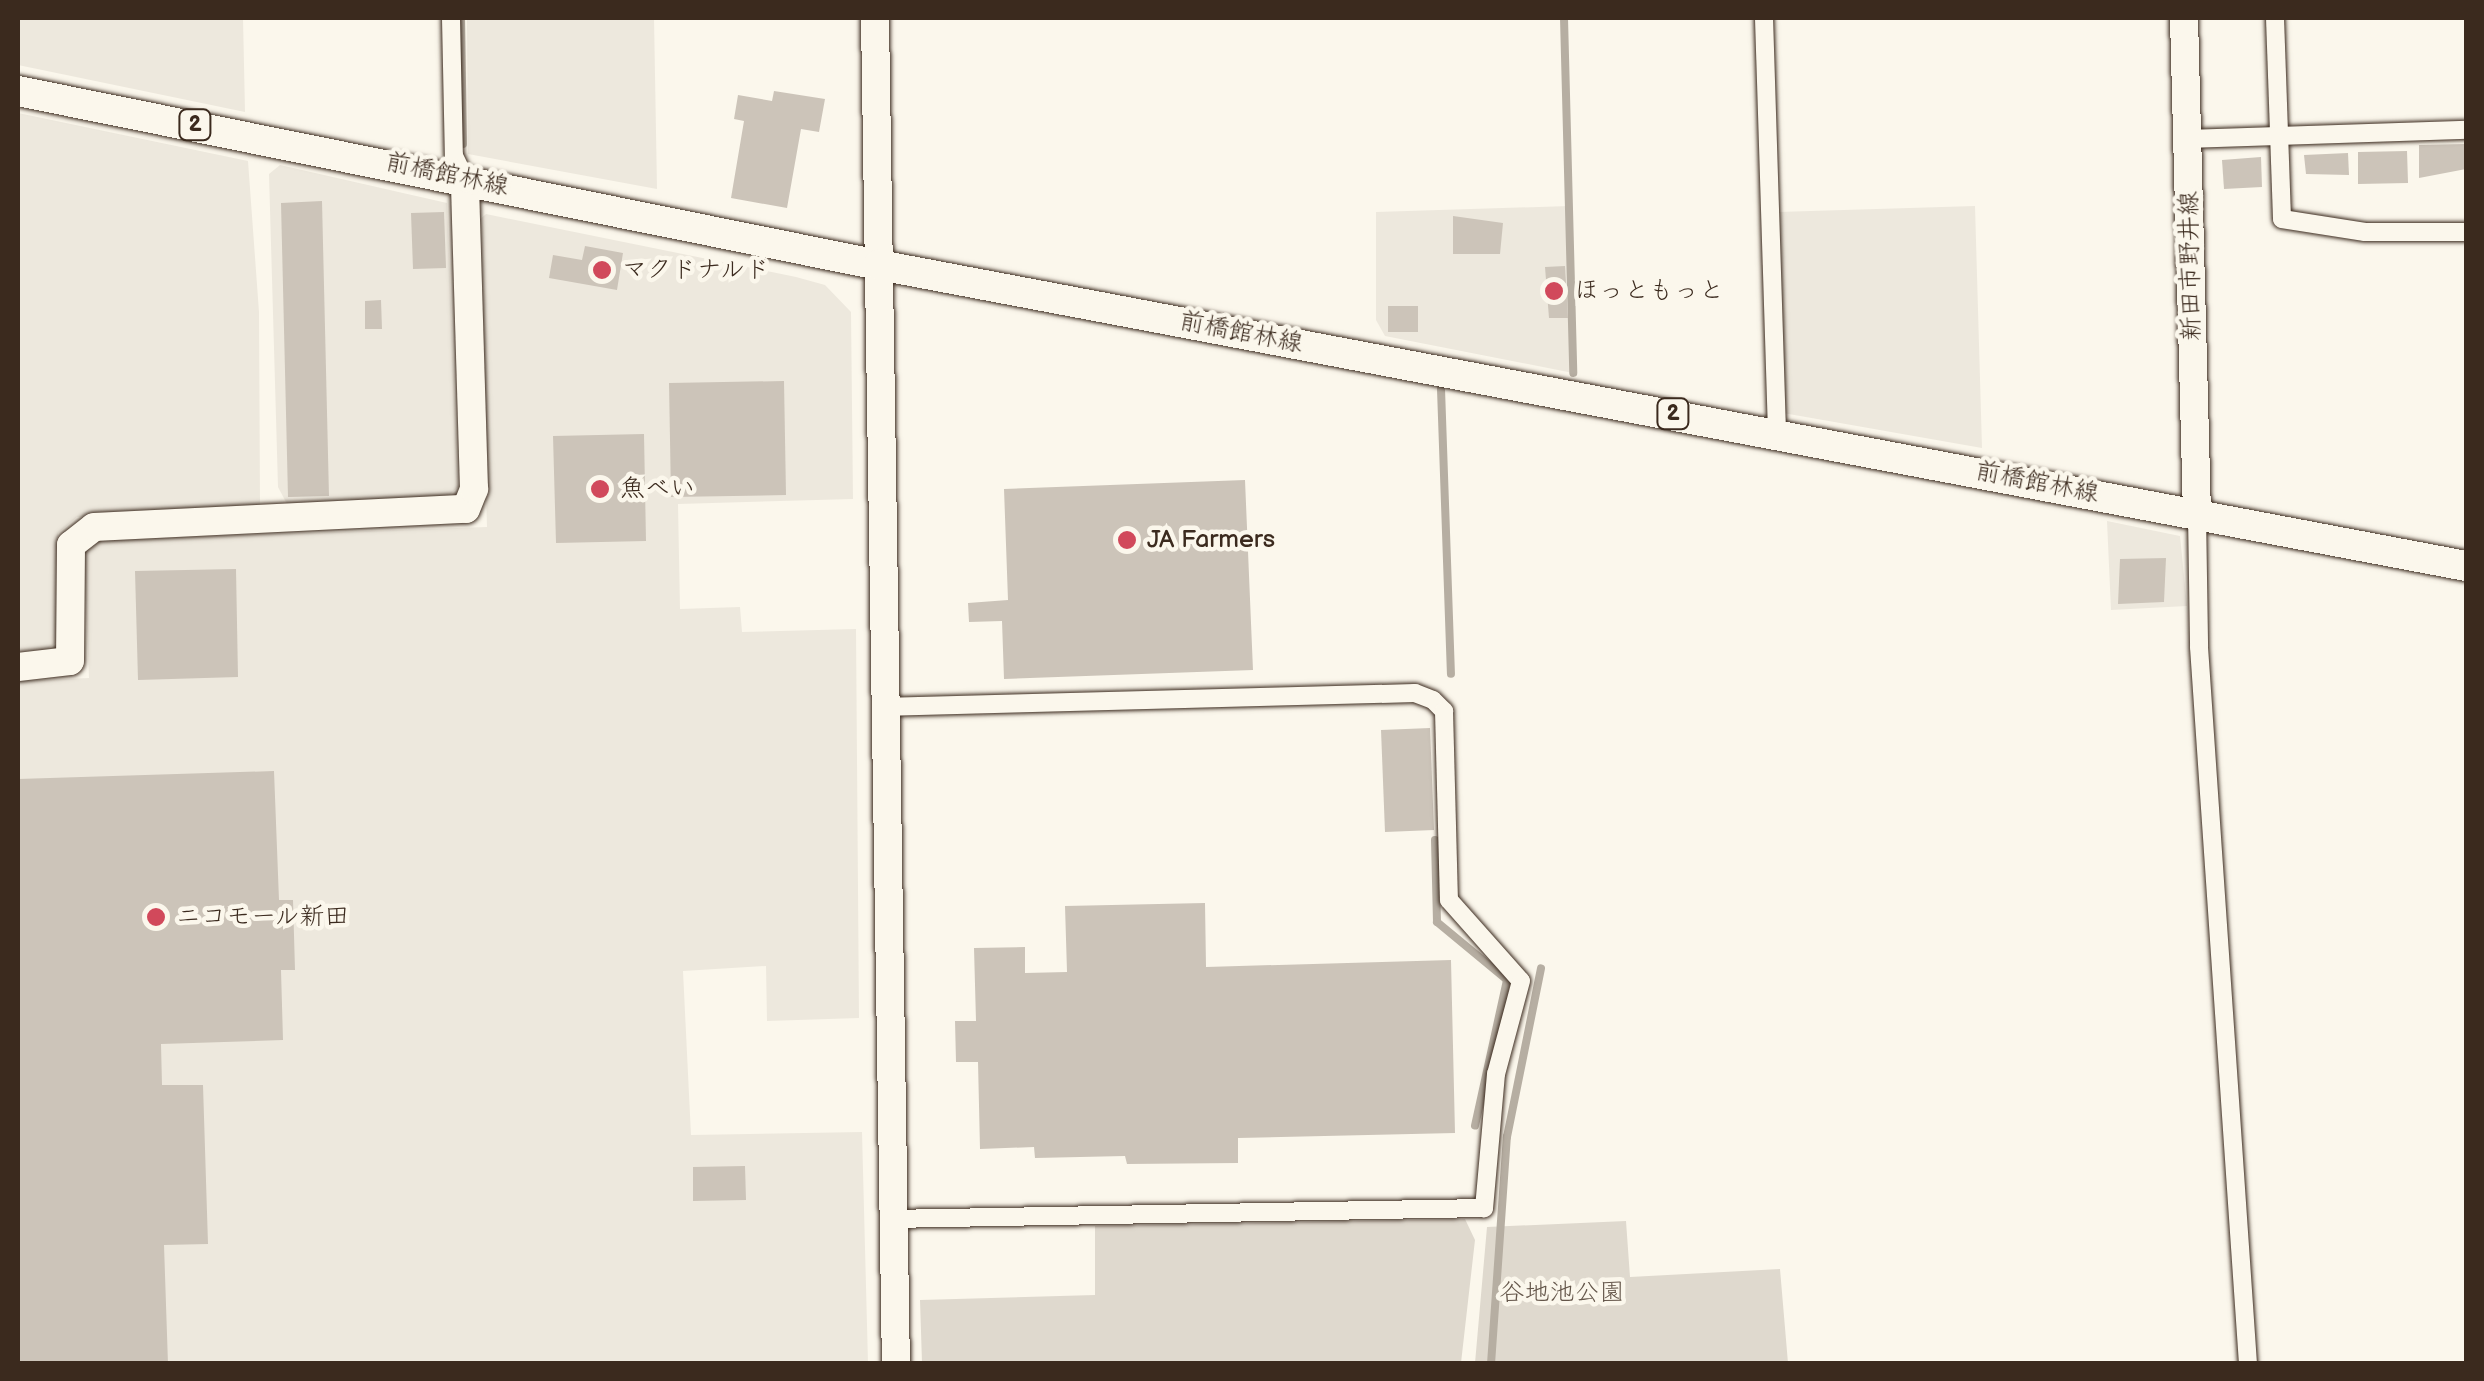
<!DOCTYPE html>
<html>
<head>
<meta charset="utf-8">
<style>
  body { margin:0 }
  #map { position:relative; width:2484px; height:1381px; overflow:hidden; background:#fbf7ec; font-family:"Balsamiq Sans","Klee One",sans-serif }
  div>[style] { position:absolute }
  .built>* { inset:0; background:#ede8dd }
  .green>* { inset:0; background:#dfd9ce }
  .stream>* { height:8px; margin:-4px; padding:0 4px; transform-origin:4px; border-radius:4px; background:#b6aea2 }
  .building>* { inset:0; background:#ccc4b9 }
  .roads { filter:drop-shadow(0 0 2px #3b2a1e) drop-shadow(0 0 2px #3b2a1e) }
  .street>* { height:18px; margin:-9px; padding:0 9px; transform-origin:9px; border-radius:9px; background:#fbf7ec }
  .secondary>* { height:28px; margin:-14px; padding:0 14px; transform-origin:14px; border-radius:14px; background:#fbf7ec }
  .primary>* { height:30px; margin:-15px; padding:0 15px; transform-origin:15px; border-radius:15px; background:#fbf7ec }
  .dots>* { width:28px; height:28px; translate:-50% -50%; box-sizing:border-box; border:5px solid #fbf7ec; border-radius:50% }
  span { translate:-50% -50%; white-space:nowrap; text-align:center; line-height:1.15; -webkit-text-stroke:9px #fbf7ec; paint-order:stroke }
  .shield-label span { padding:2px 8px; background:#fbf7ec; border:2px solid; border-radius:8px; -webkit-text-stroke-width:0 }
  .shield-label { font-size:22px; color:#3b2a1e; font-weight:700 }
  .street-label { font-size:25px; color:#3b2a1e }
  .poi-label { font-size:25px; color:#3b2a1e }
  .left { translate:0 -50%; text-align:left }
  .park-label { font-size:25px; color:#64564a }
  .frame { position:absolute; inset:0; border:20px solid #3b2a1e; pointer-events:none }
</style>
</head>
<body>
<div id="map">
  <div class="built">
    <i style="clip-path:polygon(18px 18px,243px 18px,245px 112px,18px 65px)"></i>
    <i style="clip-path:polygon(467px 18px,654px 18px,657px 189px,468px 154px)"></i>
    <i style="clip-path:polygon(18px 113px,248px 161px,259px 312px,260px 505px,77px 517px,58px 533px,61px 639px,46px 650px,18px 651px)"></i>
    <i style="clip-path:polygon(280px 165px,447px 203px,458px 487px,445px 499px,287px 504px,278px 487px,269px 174px)"></i>
    <i style="clip-path:polygon(1569px 206px,1573px 373px,1385px 336px,1376px 320px,1376px 212px)"></i>
    <i style="clip-path:polygon(1975px 206px,1982px 448px,1783px 413px,1778px 212px)"></i>
    <i style="clip-path:polygon(486px 214px,796px 277px,825px 285px,851px 312px,853px 499px,678px 504px,680px 609px,740px 607px,742px 632px,856px 629px,859px 1018px,767px 1021px,766px 966px,683px 971px,691px 1135px,862px 1132px,868px 1363px,18px 1363px,18px 681px,89px 678px,84px 554px,97px 540px,487px 527px,478px 221px)"></i>
    <i style="clip-path:polygon(2107px 521px,2180px 536px,2187px 606px,2111px 610px)"></i>
  </div>
  <div class="green">
    <i style="clip-path:polygon(1465px 1219px,1475px 1240px,1461px 1363px,922px 1363px,920px 1300px,1095px 1295px,1095px 1226px)"></i>
    <i style="clip-path:polygon(1626px 1221px,1630px 1277px,1780px 1269px,1788px 1363px,1475px 1363px,1487px 1227px)"></i>
  </div>
  <div class="stream">
    <i style="left:461px;top:18px;width:126px;rotate:89.1deg"></i>
    <i style="left:1564px;top:18px;width:355px;rotate:88.5deg"></i>
    <i style="left:1441px;top:389px;width:285px;rotate:88deg"></i>
    <i style="left:1435px;top:840px;width:82px;rotate:88.6deg"></i>
    <i style="left:1437px;top:922px;width:91px;rotate:39.6deg"></i>
    <i style="left:1507px;top:980px;width:149px;rotate:102.4deg"></i>
    <i style="left:1491px;top:1364px;width:228px;rotate:-86deg"></i>
    <i style="left:1507px;top:1137px;width:172px;rotate:-78.6deg"></i>
  </div>
  <div class="building">
    <i style="clip-path:polygon(774px 91px,825px 99px,819px 132px,801px 129px,787px 208px,731px 198px,744px 121px,734px 119px,738px 95px,772px 101px)"></i>
    <i style="clip-path:polygon(2466px 144px,2466px 169px,2419px 178px,2419px 145px)"></i>
    <i style="clip-path:polygon(2407px 151px,2408px 183px,2358px 184px,2358px 152px)"></i>
    <i style="clip-path:polygon(2348px 153px,2349px 175px,2306px 174px,2304px 155px)"></i>
    <i style="clip-path:polygon(2261px 157px,2262px 187px,2224px 189px,2222px 160px)"></i>
    <i style="clip-path:polygon(322px 201px,329px 496px,288px 497px,281px 203px)"></i>
    <i style="clip-path:polygon(444px 212px,446px 268px,413px 269px,411px 213px)"></i>
    <i style="clip-path:polygon(1453px 216px,1503px 223px,1500px 254px,1453px 254px)"></i>
    <i style="clip-path:polygon(585px 246px,623px 253px,617px 290px,549px 278px,553px 255px,582px 260px)"></i>
    <i style="clip-path:polygon(1565px 266px,1568px 318px,1549px 318px,1545px 267px)"></i>
    <i style="clip-path:polygon(381px 300px,382px 329px,365px 329px,365px 301px)"></i>
    <i style="clip-path:polygon(1388px 306px,1418px 306px,1418px 332px,1388px 332px)"></i>
    <i style="clip-path:polygon(784px 381px,786px 495px,671px 497px,669px 383px)"></i>
    <i style="clip-path:polygon(644px 434px,646px 541px,556px 543px,553px 436px)"></i>
    <i style="clip-path:polygon(1245px 480px,1253px 670px,1004px 679px,1002px 621px,969px 622px,968px 603px,1008px 600px,1004px 489px)"></i>
    <i style="clip-path:polygon(2166px 558px,2164px 602px,2118px 604px,2120px 559px)"></i>
    <i style="clip-path:polygon(236px 569px,238px 677px,138px 680px,135px 571px)"></i>
    <i style="clip-path:polygon(1430px 728px,1434px 830px,1385px 832px,1381px 730px)"></i>
    <i style="clip-path:polygon(274px 771px,279px 900px,293px 900px,295px 970px,281px 970px,283px 1040px,161px 1044px,162px 1085px,203px 1085px,208px 1244px,164px 1245px,168px 1364px,18px 1364px,18px 779px)"></i>
    <i style="clip-path:polygon(1205px 903px,1206px 967px,1451px 960px,1455px 1133px,1238px 1138px,1238px 1163px,1127px 1164px,1125px 1156px,1035px 1158px,1034px 1147px,980px 1149px,978px 1062px,956px 1062px,955px 1021px,976px 1021px,974px 948px,1025px 947px,1025px 973px,1067px 972px,1065px 906px)"></i>
    <i style="clip-path:polygon(745px 1166px,746px 1200px,693px 1201px,693px 1167px)"></i>
  </div>
  <div class="roads">
    <div class="street">
      <i style="left:451px;top:18px;width:138px;rotate:88.8deg"></i>
      <i style="left:454px;top:156px;width:25px;rotate:64deg"></i>
      <i style="left:1764px;top:18px;width:415px;rotate:88.2deg"></i>
      <i style="left:2275px;top:18px;width:201px;rotate:88deg"></i>
      <i style="left:2282px;top:219px;width:84px;rotate:8.9deg"></i>
      <i style="left:2365px;top:232px;width:101px"></i>
      <i style="left:2188px;top:139px;width:278px;rotate:-1.9deg"></i>
      <i style="left:2197px;top:514px;width:133px;rotate:89.1deg"></i>
      <i style="left:2199px;top:647px;width:719px;rotate:86.09deg"></i>
      <i style="left:881px;top:707px;width:534px;rotate:-1.5deg"></i>
      <i style="left:1415px;top:693px;width:19px;rotate:21deg"></i>
      <i style="left:1433px;top:700px;width:16px;rotate:45deg"></i>
      <i style="left:1444px;top:711px;width:189px;rotate:88.5deg"></i>
      <i style="left:1449px;top:900px;width:108px;rotate:48.4deg"></i>
      <i style="left:1521px;top:981px;width:96px;rotate:105deg"></i>
      <i style="left:1496px;top:1074px;width:135px;rotate:95.1deg"></i>
      <i style="left:1484px;top:1208px;width:593px;rotate:178.94deg"></i>
    </div>
    <div class="secondary">
      <i style="left:875px;top:18px;width:1346px;rotate:89.11deg"></i>
      <i style="left:2184px;top:18px;width:496px;rotate:88.5deg"></i>
      <i style="left:18px;top:667px;width:52px;rotate:-6.6deg"></i>
      <i style="left:70px;top:661px;width:116px;rotate:-89.5deg"></i>
      <i style="left:71px;top:545px;width:29px;rotate:-38deg"></i>
      <i style="left:94px;top:527px;width:372px;rotate:-2.8deg"></i>
      <i style="left:466px;top:509px;width:22px;rotate:-68deg"></i>
      <i style="left:474px;top:489px;width:310px;rotate:-91.7deg"></i>
    </div>
    <div class="primary">
      <i style="left:18px;top:91px;width:878px;rotate:11.43deg"></i>
      <i style="left:879px;top:265px;width:1615px;rotate:10.74deg"></i>
    </div>
  </div>
  <div class="dots">
    <i style="left:602px;top:270px;background:#d1495b"></i>
    <i style="left:1554px;top:291px;background:#d1495b"></i>
    <i style="left:600px;top:489px;background:#d1495b"></i>
    <i style="left:1127px;top:540px;background:#d1495b"></i>
    <i style="left:156px;top:917px;background:#d1495b"></i>
  </div>
  <div class="shield-label">
    <span style="left:195px;top:125px">2</span>
    <span style="left:1673px;top:414px">2</span>
  </div>
  <div class="street-label">
    <span style="left:447px;top:175px;rotate:12deg">前橋館林線</span>
    <span style="left:2191px;top:266px;rotate:-91deg">新田市野井線</span>
    <span style="left:1241px;top:333px;rotate:11deg">前橋館林線</span>
    <span style="left:2037px;top:483px;rotate:11deg">前橋館林線</span>
  </div>
  <div class="poi-label">
    <span class="left" style="left:622px;top:270px">マクドナルド</span>
    <span class="left" style="left:1574px;top:291px">ほっともっと</span>
    <span class="left" style="left:620px;top:489px">魚べい</span>
    <span class="left" style="left:1147px;top:540px">JA Farmers</span>
    <span class="left" style="left:176px;top:917px">ニコモール新田</span>
  </div>
  <div class="park-label">
    <span style="left:1562px;top:1293px">谷地池公園</span>
  </div>
  <div class="frame"></div>
</div>
</body>
</html>
